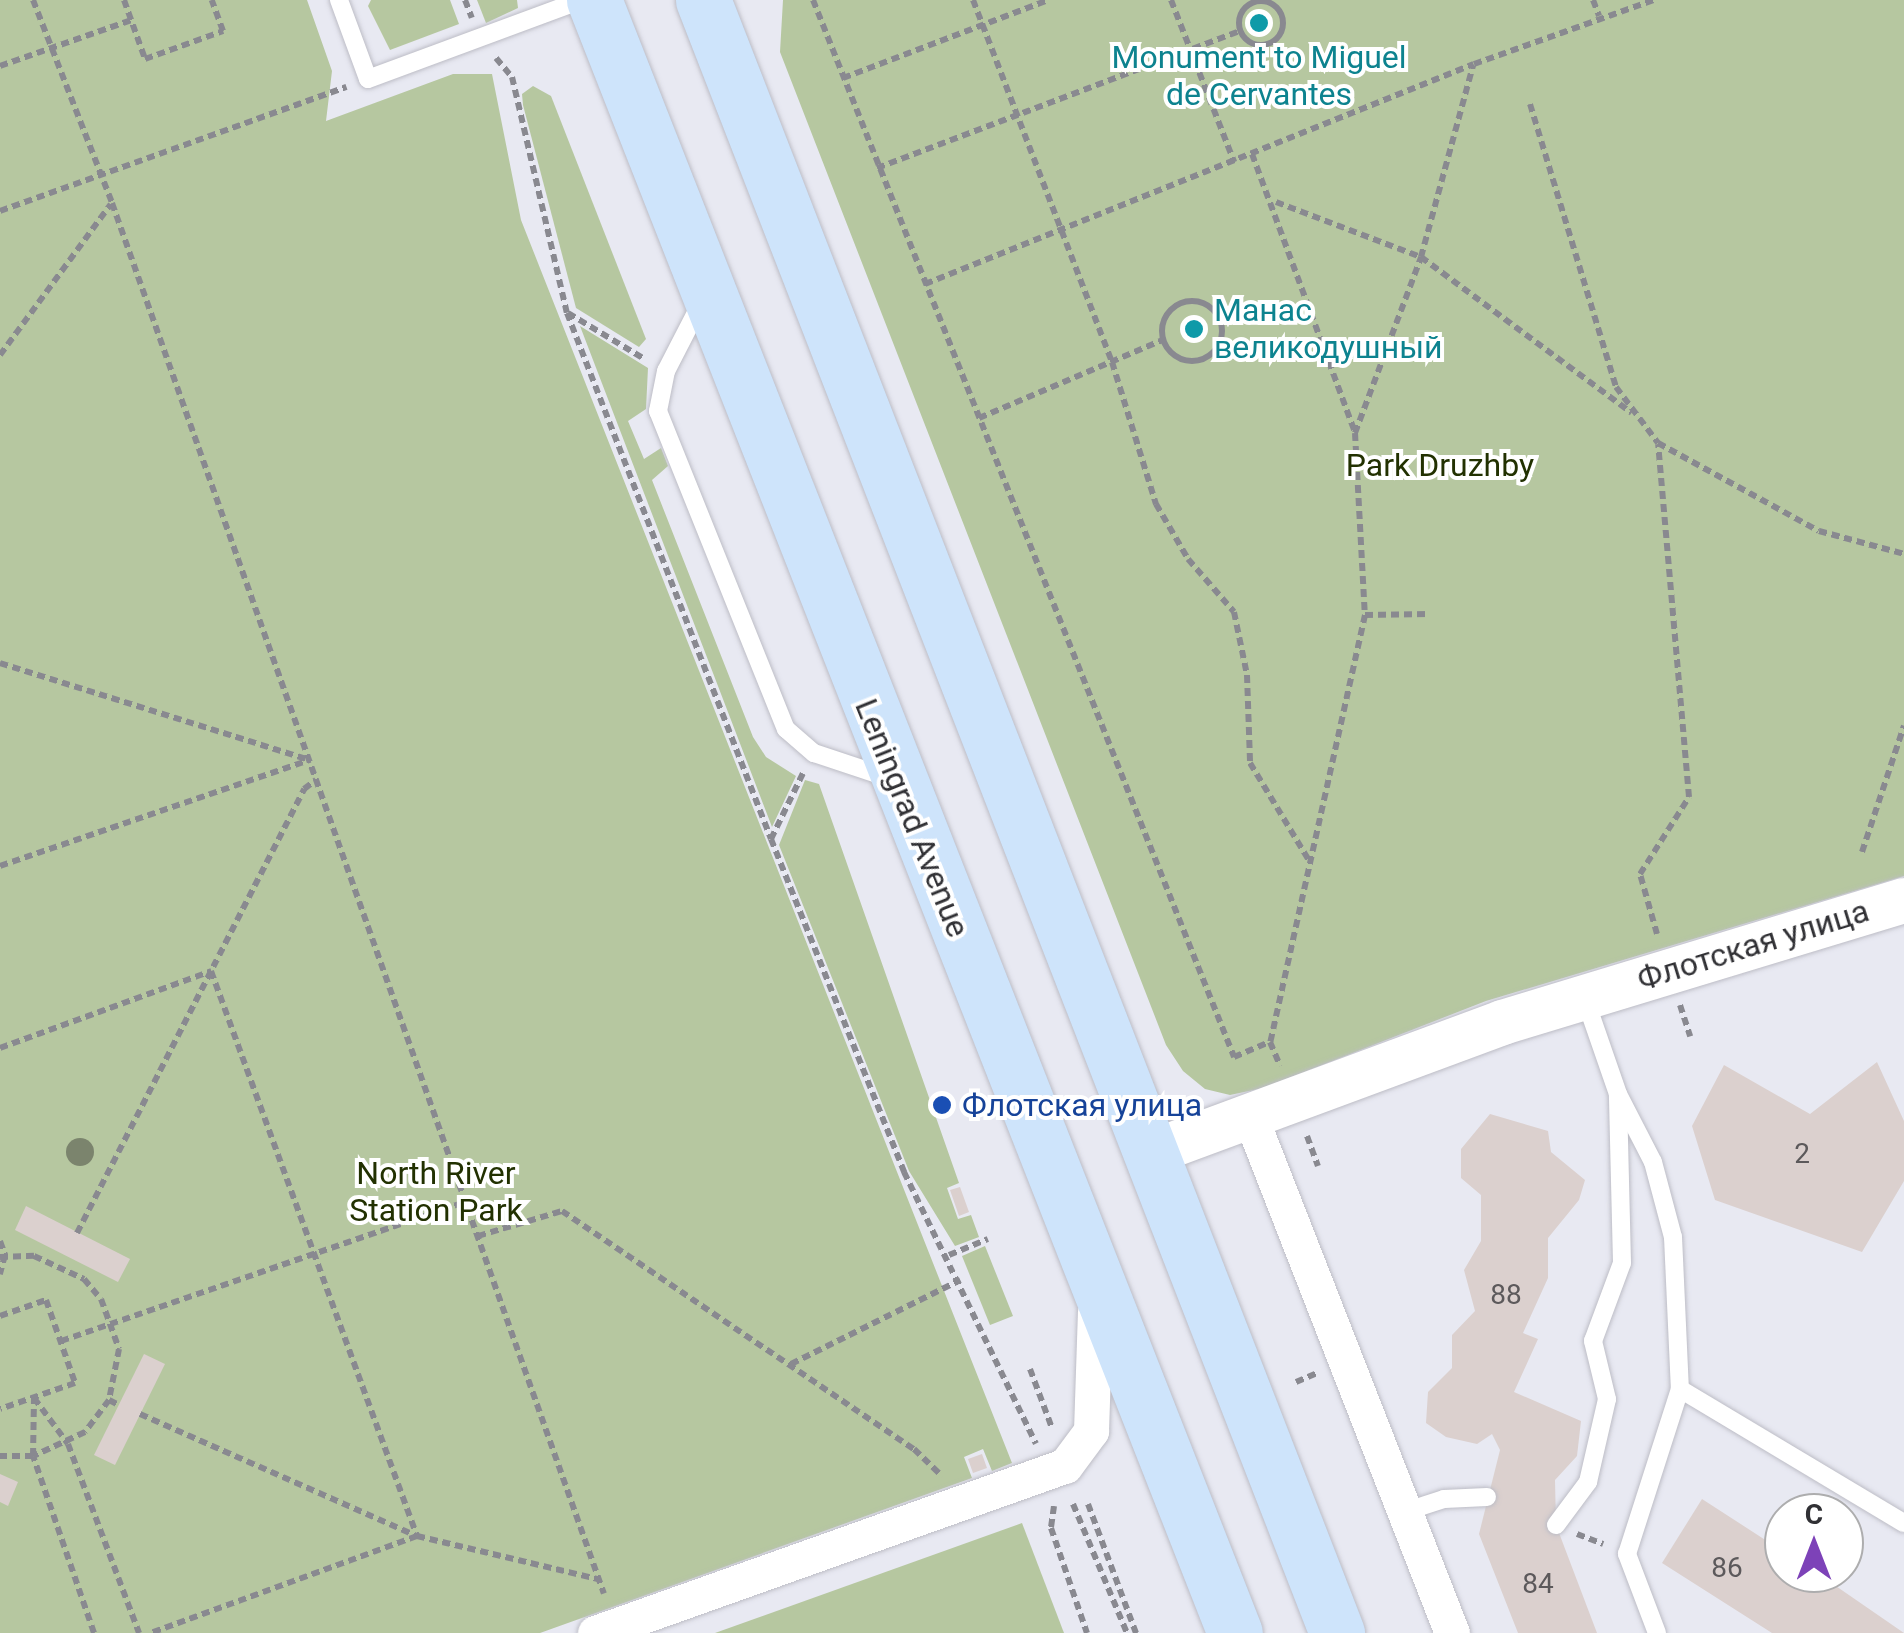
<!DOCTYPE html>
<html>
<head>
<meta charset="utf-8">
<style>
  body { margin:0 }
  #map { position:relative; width:1904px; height:1633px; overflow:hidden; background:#e8e9f2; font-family:Roboto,sans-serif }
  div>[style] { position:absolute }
  .green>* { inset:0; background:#b6c7a0 }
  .building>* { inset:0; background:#dbd0ce }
  .path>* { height:6px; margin-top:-3px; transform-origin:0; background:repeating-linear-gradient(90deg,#898990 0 8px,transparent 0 13px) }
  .path>.ring { margin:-3px; padding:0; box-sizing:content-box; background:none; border:6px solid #898990; border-radius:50% }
  .roads { filter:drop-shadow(0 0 2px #bdbdc6) drop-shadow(0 0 2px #bdbdc6) }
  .service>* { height:18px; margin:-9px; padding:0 9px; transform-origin:9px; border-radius:9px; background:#fff }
  .minor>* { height:35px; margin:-17.5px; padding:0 17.5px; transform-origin:17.5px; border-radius:17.5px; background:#fff }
  .tertiary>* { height:45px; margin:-22.5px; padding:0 22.5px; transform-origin:22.5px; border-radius:22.5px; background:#fff }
  .primary>* { height:55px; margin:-27.5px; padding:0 27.5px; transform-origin:27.5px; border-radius:27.5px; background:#cee4fb }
  .trees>* { width:28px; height:28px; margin:-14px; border-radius:50%; background:#7b846d }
  .dots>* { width:28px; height:28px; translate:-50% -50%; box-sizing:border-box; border:5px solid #fff; border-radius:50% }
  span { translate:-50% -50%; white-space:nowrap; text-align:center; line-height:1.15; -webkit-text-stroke:8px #fff; paint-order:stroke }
  .number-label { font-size:28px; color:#5c595b }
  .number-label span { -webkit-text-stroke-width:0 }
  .culture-label { font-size:32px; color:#0d838f }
  .left { translate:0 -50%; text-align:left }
  .park-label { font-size:32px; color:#223101 }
  .street-label { font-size:32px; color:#313135 }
  .transit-label { font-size:32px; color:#164399 }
  .north { position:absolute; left:1764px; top:1493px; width:100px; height:100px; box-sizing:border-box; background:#fff; border:2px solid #adadae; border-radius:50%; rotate:0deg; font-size:28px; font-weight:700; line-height:40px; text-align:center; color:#313135 }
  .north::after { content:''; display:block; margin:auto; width:35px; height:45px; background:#7d42b8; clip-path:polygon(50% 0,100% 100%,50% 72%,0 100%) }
</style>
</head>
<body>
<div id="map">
  <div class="green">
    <i style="clip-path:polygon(0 0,307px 0,332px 71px,326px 121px,453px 74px,492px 74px,521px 220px,1012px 1463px,992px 1471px,983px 1449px,964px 1457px,972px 1478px,540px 1633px,0 1633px)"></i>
    <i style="clip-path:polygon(371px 0,450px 0,459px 24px,390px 50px,368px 6px)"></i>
    <i style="clip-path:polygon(477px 0,517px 0,518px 8px,486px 23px)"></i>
    <i style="clip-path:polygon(783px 0,1904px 0,1904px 876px,1486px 1001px,1263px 1088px,1230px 1095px,1205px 1089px,1183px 1071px,1166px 1045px,780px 52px)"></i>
    <i style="clip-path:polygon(533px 86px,551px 96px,646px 339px,639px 347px,576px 308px,523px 105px,522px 94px)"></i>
    <i style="clip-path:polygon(580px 326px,648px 368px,646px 409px,628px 421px,644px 459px,661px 448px,668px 466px,652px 480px,753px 737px,766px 757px,796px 776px,772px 827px)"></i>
    <i style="clip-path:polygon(805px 780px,819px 784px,959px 1183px,947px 1188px,958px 1219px,971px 1215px,979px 1237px,955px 1246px,909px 1171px,779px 845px)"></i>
    <i style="clip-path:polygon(985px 1246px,1013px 1316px,990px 1325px,962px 1256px)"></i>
    <i style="clip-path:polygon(1022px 1523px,1064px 1633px,715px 1633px)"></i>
  </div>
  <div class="building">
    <i style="clip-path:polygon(1877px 1062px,1904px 1121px,1904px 1181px,1862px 1252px,1715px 1200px,1692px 1126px,1724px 1065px,1810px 1114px)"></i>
    <i style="clip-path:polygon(1490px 1114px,1548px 1131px,1551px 1152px,1585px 1180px,1579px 1200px,1548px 1238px,1548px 1278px,1523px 1333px,1538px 1339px,1514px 1392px,1581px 1421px,1577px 1456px,1555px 1480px,1556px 1525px,1597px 1633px,1518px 1633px,1479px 1534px,1500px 1450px,1492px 1434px,1477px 1444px,1446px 1437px,1426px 1423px,1428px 1392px,1452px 1368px,1452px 1335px,1475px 1311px,1464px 1270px,1481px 1241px,1481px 1195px,1461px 1178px,1461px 1149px)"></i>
    <i style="clip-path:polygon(960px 1187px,969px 1212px,959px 1216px,950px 1190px)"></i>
    <i style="clip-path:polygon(26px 1206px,130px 1259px,118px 1282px,15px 1230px)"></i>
    <i style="clip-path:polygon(144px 1354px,165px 1364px,115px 1465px,94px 1455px)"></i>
    <i style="clip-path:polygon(982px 1454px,987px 1468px,973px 1473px,968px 1459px)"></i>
    <i style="clip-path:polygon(0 1474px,18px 1482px,8px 1506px,0 1502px)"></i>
    <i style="clip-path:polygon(1702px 1499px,1784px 1552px,1784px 1573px,1817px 1573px,1904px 1633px,1772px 1633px,1662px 1563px)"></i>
  </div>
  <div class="path">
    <i style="left:33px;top:0;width:218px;rotate:68.7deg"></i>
    <i style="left:112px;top:203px;width:1475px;rotate:70.52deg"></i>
    <i style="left:124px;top:0;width:63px;rotate:70.4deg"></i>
    <i style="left:145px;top:59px;width:83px;rotate:-19.7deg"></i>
    <i style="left:223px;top:31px;width:33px;rotate:-110deg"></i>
    <i style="left:465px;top:0;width:19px;rotate:69deg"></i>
    <i style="left:813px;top:0;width:1138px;rotate:68.28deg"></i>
    <i style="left:1234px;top:1057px;width:39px;rotate:-23deg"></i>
    <i style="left:973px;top:0;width:388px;rotate:69deg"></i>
    <i style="left:1112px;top:362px;width:149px;rotate:72.8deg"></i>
    <i style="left:1156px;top:504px;width:64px;rotate:59.8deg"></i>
    <i style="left:1188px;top:559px;width:70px;rotate:49deg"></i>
    <i style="left:1234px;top:612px;width:64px;rotate:78.3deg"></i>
    <i style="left:1247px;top:675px;width:88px;rotate:88deg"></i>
    <i style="left:1250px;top:763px;width:116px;rotate:58.8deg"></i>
    <i style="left:1171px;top:0;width:174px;rotate:68.7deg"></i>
    <i style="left:1593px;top:0;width:17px;rotate:69deg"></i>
    <i class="ring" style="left:1239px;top:1px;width:38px;height:38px"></i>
    <i style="left:496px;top:58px;width:25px;rotate:50deg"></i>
    <i style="left:512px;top:77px;width:242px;rotate:76.9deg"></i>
    <i style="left:567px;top:313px;width:564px;rotate:68.8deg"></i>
    <i style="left:771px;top:839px;width:359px;rotate:68.2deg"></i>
    <i style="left:904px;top:1172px;width:302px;rotate:64.1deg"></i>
    <i style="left:0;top:66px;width:139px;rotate:-19.3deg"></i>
    <i style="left:843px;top:78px;width:219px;rotate:-20.8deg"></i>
    <i style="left:1530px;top:104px;width:296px;rotate:73.1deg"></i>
    <i style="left:1616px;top:387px;width:70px;rotate:53.1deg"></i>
    <i style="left:1658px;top:443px;width:183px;rotate:28.7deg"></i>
    <i style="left:1819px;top:531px;width:88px;rotate:15.1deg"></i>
    <i style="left:1252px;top:154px;width:297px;rotate:69.7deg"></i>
    <i style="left:1355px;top:433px;width:182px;rotate:86.9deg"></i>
    <i style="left:1365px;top:615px;width:437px;rotate:102.5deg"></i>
    <i style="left:1270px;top:1042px;width:26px;rotate:67deg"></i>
    <i style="left:877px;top:168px;width:387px;rotate:-20.7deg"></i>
    <i style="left:1276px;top:202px;width:155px;rotate:20.8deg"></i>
    <i style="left:1421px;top:257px;width:262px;rotate:36.5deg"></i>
    <i style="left:0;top:211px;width:368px;rotate:-19.7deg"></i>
    <i style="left:925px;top:284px;width:591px;rotate:-21.84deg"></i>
    <i style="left:1474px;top:64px;width:191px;rotate:-19.6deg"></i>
    <i class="ring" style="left:1162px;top:301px;width:54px;height:54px"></i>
    <i style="left:568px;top:313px;width:87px;rotate:31deg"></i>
    <i style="left:0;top:355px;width:187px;rotate:-53.7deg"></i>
    <i style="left:979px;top:418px;width:200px;rotate:-23deg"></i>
    <i style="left:1355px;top:433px;width:188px;rotate:-69.4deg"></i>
    <i style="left:1421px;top:257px;width:199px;rotate:-74.8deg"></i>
    <i style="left:1365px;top:615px;width:64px;rotate:-0.9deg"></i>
    <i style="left:0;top:663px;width:324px;rotate:17.4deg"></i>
    <i style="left:771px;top:839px;width:73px;rotate:-64.1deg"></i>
    <i style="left:1862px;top:852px;width:133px;rotate:-71.6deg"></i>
    <i style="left:0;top:866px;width:328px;rotate:-18.9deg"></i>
    <i style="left:1657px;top:934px;width:62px;rotate:-105.8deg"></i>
    <i style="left:1640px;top:874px;width:91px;rotate:-57.5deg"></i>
    <i style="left:1689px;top:797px;width:354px;rotate:-95deg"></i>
    <i style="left:1680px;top:1005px;width:33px;rotate:72deg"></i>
    <i style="left:0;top:1048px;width:225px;rotate:-20deg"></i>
    <i style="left:211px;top:971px;width:601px;rotate:69.97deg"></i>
    <i style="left:417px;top:1536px;width:283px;rotate:160deg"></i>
    <i style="left:1307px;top:1136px;width:32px;rotate:70deg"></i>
    <i style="left:77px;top:1233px;width:499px;rotate:-62.9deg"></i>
    <i style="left:304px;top:789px;width:15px;rotate:-37deg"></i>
    <i style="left:478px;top:1236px;width:88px;rotate:-16.6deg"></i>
    <i style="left:562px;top:1211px;width:425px;rotate:34.1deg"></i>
    <i style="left:914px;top:1449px;width:39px;rotate:44deg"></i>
    <i style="left:0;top:1241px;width:15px;rotate:70deg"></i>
    <i style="left:5px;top:1255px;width:20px;rotate:105deg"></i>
    <i style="left:949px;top:1255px;width:42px;rotate:-22.3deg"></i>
    <i style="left:0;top:1257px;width:34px;rotate:-2deg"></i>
    <i style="left:34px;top:1256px;width:55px;rotate:24.7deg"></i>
    <i style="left:84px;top:1279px;width:26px;rotate:50deg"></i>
    <i style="left:101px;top:1299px;width:53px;rotate:70.2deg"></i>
    <i style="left:119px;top:1349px;width:52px;rotate:101.1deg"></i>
    <i style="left:109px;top:1400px;width:40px;rotate:127deg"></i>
    <i style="left:85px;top:1432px;width:57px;rotate:155.2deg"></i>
    <i style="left:33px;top:1456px;width:33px;rotate:180deg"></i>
    <i style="left:0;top:1316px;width:49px;rotate:-19.2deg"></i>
    <i style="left:46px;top:1300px;width:88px;rotate:70.7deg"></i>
    <i style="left:75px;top:1383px;width:79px;rotate:160.9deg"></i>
    <i style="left:61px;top:1341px;width:427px;rotate:-19deg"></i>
    <i style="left:791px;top:1364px;width:189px;rotate:-26.4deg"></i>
    <i style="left:1030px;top:1369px;width:63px;rotate:69.6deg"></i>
    <i style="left:1296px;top:1382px;width:23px;rotate:-23deg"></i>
    <i style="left:109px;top:1400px;width:11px;rotate:27deg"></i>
    <i style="left:140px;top:1414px;width:303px;rotate:23.8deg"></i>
    <i style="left:417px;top:1536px;width:186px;rotate:13.4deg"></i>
    <i style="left:1073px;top:1504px;width:140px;rotate:67.3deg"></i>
    <i style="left:1088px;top:1504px;width:138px;rotate:69.6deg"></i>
    <i style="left:1054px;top:1506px;width:22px;rotate:98deg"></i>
    <i style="left:1051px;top:1528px;width:111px;rotate:71.1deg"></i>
    <i style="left:1577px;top:1534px;width:28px;rotate:21deg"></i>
    <i style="left:94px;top:1633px;width:187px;rotate:-109deg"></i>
    <i style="left:33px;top:1456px;width:58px;rotate:-89deg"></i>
    <i style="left:34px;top:1398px;width:57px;rotate:53.5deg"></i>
    <i style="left:68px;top:1444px;width:202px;rotate:69.4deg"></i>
  </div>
  <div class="roads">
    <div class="service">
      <i style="left:339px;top:0;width:84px;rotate:69.8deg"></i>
      <i style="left:368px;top:79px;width:228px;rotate:-20.3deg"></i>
      <i style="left:701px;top:303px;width:76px;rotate:117.2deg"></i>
      <i style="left:666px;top:371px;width:41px;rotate:101.3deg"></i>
      <i style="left:658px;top:411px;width:343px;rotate:68.1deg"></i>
      <i style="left:786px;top:729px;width:37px;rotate:41deg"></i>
      <i style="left:814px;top:753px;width:76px;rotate:18.4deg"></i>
      <i style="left:1618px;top:1094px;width:76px;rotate:62.8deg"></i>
      <i style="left:1653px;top:1162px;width:78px;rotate:75.1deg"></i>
      <i style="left:1673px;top:1237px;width:152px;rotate:87.4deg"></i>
      <i style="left:1680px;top:1389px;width:261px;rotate:30.9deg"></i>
      <i style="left:1404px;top:1512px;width:42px;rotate:-18deg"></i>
      <i style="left:1444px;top:1499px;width:43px;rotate:-2.7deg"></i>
      <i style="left:1556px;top:1525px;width:54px;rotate:-53.3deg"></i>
      <i style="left:1588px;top:1482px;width:85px;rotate:-77.1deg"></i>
      <i style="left:1607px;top:1399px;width:60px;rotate:-103.6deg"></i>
      <i style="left:1593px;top:1341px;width:83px;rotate:-69.6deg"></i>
      <i style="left:1622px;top:1263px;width:169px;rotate:-91.4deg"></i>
      <i style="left:1618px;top:1094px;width:104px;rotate:-109.1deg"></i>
      <i style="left:1657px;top:1633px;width:85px;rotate:-110.8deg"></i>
      <i style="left:1627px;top:1554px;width:173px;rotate:-72.2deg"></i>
    </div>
    <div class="minor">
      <i style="left:1250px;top:1116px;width:555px;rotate:68.66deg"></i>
      <i style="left:595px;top:1633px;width:499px;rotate:-19.6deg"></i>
      <i style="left:1065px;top:1466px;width:44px;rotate:-53.4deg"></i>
      <i style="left:1091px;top:1431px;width:119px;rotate:-88.1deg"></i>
    </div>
    <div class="tertiary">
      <i style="left:1151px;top:1152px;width:374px;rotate:-20.3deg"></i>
      <i style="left:1502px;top:1022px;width:420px;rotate:-16.9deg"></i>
    </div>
    <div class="primary">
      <i style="left:594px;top:0;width:1754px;rotate:68.57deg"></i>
      <i style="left:703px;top:0;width:1752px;rotate:68.78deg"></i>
    </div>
  </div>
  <div class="trees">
    <i style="left:80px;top:1152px"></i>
  </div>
  <div class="dots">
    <i style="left:1259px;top:23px;background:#0f9aa8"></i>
    <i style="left:1194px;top:329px;background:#0f9aa8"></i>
    <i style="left:942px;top:1105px;background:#1a4fb4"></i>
  </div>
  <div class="number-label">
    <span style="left:1802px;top:1154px">2</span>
    <span style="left:1506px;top:1295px">88</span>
    <span style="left:1727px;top:1568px">86</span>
    <span style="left:1538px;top:1584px">84</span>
  </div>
  <div class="culture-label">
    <span style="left:1259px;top:76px">Monument to Miguel<br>de Cervantes</span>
    <span class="left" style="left:1214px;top:329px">Манас<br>великодушный</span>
  </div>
  <div class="park-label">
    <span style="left:1440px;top:465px">Park Druzhby</span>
    <span style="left:436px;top:1192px">North River<br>Station Park</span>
  </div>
  <div class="street-label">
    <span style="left:912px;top:818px;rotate:68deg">Leningrad Avenue</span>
    <span style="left:1753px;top:945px;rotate:-17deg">Флотская улица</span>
  </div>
  <div class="transit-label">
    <span class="left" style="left:962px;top:1105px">Флотская улица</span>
  </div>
  <div class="north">С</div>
</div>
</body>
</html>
